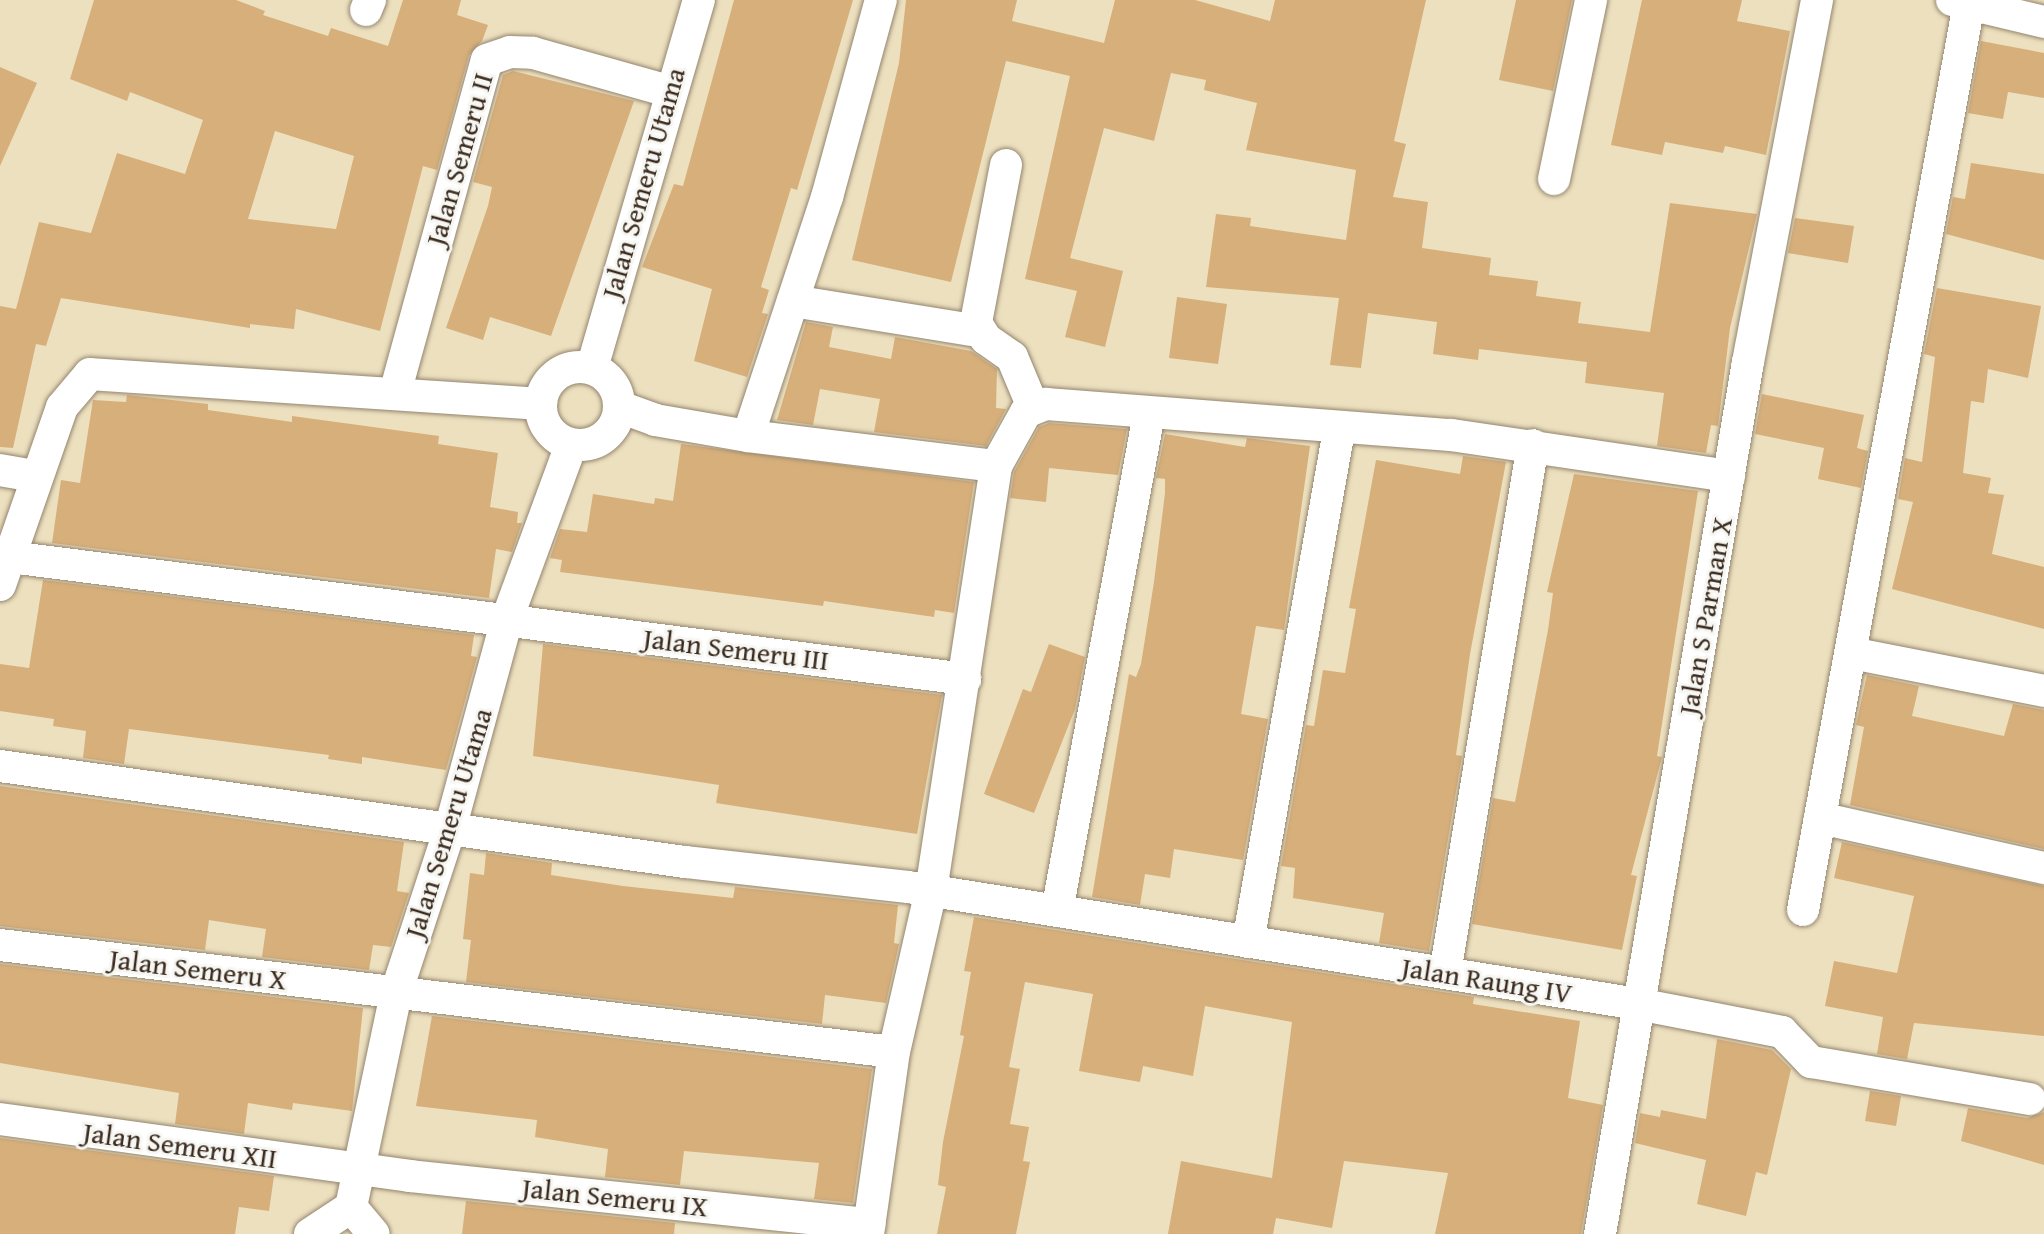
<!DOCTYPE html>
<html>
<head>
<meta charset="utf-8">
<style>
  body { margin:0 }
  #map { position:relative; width:2044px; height:1234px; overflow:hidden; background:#ece0bf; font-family:"Gentium Book Plus",serif }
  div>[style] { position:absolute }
  .building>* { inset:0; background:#d7af7b }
  .roads { filter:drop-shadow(0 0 2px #94856e) drop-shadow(0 0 2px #94856e) }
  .minor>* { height:32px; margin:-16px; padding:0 16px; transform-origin:16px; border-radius:16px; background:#fff }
  .minor>.ring { margin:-16px; padding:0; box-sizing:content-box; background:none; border:32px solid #fff; border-radius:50% }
  span { translate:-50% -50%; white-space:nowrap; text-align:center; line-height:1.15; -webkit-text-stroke:6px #f6f6f2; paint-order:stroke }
  .street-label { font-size:28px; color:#3b2a1e }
</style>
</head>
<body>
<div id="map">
  <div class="building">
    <i style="clip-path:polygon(evenodd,94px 0,236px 0,265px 11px,263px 15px,328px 36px,331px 28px,388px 46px,403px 0,461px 0,457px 15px,488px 25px,482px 41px,469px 55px,437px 170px,423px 166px,380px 331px,296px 309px,294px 329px,250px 324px,250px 328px,61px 298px,46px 346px,36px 344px,13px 448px,0 447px,0 306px,16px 309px,39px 222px,91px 233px,117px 153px,185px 174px,203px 120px,130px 92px,127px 101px,70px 79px,94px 0,275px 131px,354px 156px,336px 229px,248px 219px,275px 131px)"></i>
    <i style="clip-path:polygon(734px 0,853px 0,797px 190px,791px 188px,761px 287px,769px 290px,762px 313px,768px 314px,747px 377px,694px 361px,712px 289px,642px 267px,674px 184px,683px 186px)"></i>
    <i style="clip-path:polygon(906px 0,1017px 0,1012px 21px,1104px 43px,1115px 0,1195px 0,1270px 21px,1275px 0,1426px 0,1394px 141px,1406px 144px,1393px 197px,1428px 202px,1422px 248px,1491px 258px,1489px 275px,1538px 281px,1536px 296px,1581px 302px,1578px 323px,1650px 332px,1670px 203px,1757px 214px,1730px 328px,1718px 426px,1711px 425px,1706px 453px,1657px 446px,1664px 393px,1585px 383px,1587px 362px,1479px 349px,1478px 360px,1433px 354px,1437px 322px,1368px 313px,1361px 368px,1330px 365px,1339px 298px,1206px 287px,1216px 214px,1251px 218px,1250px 226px,1346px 240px,1356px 170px,1246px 150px,1257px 103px,1204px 90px,1206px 80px,1171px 73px,1154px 141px,1104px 128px,1070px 258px,1123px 271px,1105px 347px,1065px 337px,1077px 291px,1025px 279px,1070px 76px,1006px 61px,951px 282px,852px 260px,899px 63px)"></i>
    <i style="clip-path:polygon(1516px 0,1572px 0,1553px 91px,1499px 80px)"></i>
    <i style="clip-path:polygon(1642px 0,1742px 0,1737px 21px,1790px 31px,1766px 155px,1725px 146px,1723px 153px,1665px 142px,1662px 155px,1611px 145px)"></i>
    <i style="clip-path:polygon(1981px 41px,2044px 53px,2044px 98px,2008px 92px,2003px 119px,1968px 113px)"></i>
    <i style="clip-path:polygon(0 67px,37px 83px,0 166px)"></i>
    <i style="clip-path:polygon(513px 71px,634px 101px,551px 336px,490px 317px,483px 340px,446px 328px,488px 206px,492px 187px,473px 182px,503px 75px)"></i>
    <i style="clip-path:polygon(1971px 163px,2044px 174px,2044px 260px,1946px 234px,1953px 197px,1965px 199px)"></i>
    <i style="clip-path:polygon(1795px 218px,1854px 226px,1848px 263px,1788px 253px)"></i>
    <i style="clip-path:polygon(1937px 288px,2041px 306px,2028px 378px,1988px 369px,1984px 403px,1971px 401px,1963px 473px,1991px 478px,1988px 493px,2004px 495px,1992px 554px,2044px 567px,2044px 629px,1892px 589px,1913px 502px,1898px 499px,1905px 458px,1922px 462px,1935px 357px,1924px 354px)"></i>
    <i style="clip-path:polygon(1177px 297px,1227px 304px,1218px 364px,1169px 358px)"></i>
    <i style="clip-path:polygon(806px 322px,833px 327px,829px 347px,891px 359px,895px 337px,971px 351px,997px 369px,996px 408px,1006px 409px,986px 446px,874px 432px,880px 399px,820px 389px,813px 425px,777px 420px)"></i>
    <i style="clip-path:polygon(1762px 394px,1864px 415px,1857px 448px,1868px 451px,1861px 488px,1818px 479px,1824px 448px,1755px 434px)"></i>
    <i style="clip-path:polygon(127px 395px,208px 404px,208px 410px,292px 422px,292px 416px,439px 436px,438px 444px,498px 453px,490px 507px,518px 512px,517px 523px,522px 523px,512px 552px,496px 549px,489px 598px,52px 543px,61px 480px,80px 483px,93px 400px,126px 402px)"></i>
    <i style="clip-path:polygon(1049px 423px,1127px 429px,1118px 475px,1049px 468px,1046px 502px,1010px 498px,1014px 472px,1039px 427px)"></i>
    <i style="clip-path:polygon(1165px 434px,1245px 447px,1247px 438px,1310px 446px,1284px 630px,1256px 626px,1241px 714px,1268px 719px,1243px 860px,1174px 849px,1170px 878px,1145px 874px,1140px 905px,1092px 897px,1129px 674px,1136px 677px,1141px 664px,1154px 582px,1165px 493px,1165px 479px,1156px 478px)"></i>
    <i style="clip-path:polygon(681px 444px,974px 482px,954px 613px,935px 610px,934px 617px,824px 601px,823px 606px,560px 572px,562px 560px,550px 558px,560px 529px,587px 532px,593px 494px,654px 504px,655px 498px,673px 501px)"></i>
    <i style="clip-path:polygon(1463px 456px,1506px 462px,1470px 654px,1456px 755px,1462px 756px,1429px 951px,1379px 943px,1384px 913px,1293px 898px,1295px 868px,1281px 866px,1306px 725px,1314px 726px,1323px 670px,1345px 673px,1356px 609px,1349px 608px,1376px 460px,1460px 474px)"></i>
    <i style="clip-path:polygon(1574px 474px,1698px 491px,1657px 756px,1662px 757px,1631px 875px,1637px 876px,1622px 950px,1472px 924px,1493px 798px,1515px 802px,1548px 630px,1553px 593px,1547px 592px)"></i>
    <i style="clip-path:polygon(43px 580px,474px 635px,471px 656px,477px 657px,446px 770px,362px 757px,362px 764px,328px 759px,329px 755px,129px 729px,124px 764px,83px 758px,86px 731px,53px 726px,54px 719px,0 711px,0 664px,29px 668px)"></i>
    <i style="clip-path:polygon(543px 644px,942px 695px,917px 834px,716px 803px,719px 785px,533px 756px)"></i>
    <i style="clip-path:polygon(1049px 644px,1085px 657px,1075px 709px,1034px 813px,984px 794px,1023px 689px,1031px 692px)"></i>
    <i style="clip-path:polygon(1867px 675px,1919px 686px,1912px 716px,2004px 736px,2013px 704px,2044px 710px,2044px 849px,1850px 805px,1864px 727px,1856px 725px)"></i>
    <i style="clip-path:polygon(0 786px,404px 842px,397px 891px,409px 893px,391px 947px,373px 945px,369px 970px,262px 957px,266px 929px,209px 920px,205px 950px,0 926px)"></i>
    <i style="clip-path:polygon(1842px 842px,2044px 886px,2044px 1036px,1914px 1023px,1907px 1059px,1877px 1054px,1883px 1017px,1825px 1006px,1834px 961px,1897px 973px,1914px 896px,1834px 878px)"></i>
    <i style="clip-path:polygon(486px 853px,552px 863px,551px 875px,623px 886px,733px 898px,735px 887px,898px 905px,894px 943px,899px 944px,886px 1003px,825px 995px,822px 1024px,466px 982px,471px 940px,463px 939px,470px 873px,484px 875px)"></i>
    <i style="clip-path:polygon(974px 917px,1474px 997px,1473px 1004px,1580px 1021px,1568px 1098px,1603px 1105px,1581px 1234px,1435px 1234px,1448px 1173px,1344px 1161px,1332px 1228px,1276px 1218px,1273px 1234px,1168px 1234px,1181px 1161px,1272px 1178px,1292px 1022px,1205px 1006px,1193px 1076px,1143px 1066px,1140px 1082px,1079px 1071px,1093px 994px,1025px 982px,1009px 1067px,1020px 1069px,1010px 1124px,1029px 1127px,1023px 1161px,1030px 1162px,1016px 1234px,937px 1234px,946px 1187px,938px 1185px,943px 1142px,964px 1036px,960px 1035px,971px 972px,964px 971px)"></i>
    <i style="clip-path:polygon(0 964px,363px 1008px,352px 1111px,293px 1103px,292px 1110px,248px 1103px,244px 1134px,175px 1124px,179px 1093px,0 1063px)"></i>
    <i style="clip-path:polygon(432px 1016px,872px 1069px,853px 1203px,814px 1199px,819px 1163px,684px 1151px,680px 1185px,605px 1177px,608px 1149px,535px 1137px,537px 1120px,416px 1106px)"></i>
    <i style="clip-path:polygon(1717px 1039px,1772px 1050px,1791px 1069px,1767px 1175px,1756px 1172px,1746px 1216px,1697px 1204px,1706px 1160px,1635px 1143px,1640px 1113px,1660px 1117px,1661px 1110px,1706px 1119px)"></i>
    <i style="clip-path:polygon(1870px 1091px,1901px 1096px,1896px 1126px,1865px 1121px)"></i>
    <i style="clip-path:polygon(1968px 1108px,2027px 1118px,2044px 1112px,2044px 1165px,1961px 1141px)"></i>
    <i style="clip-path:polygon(0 1138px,274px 1176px,269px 1211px,239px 1207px,235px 1234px,0 1234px)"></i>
    <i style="clip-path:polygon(466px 1201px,675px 1223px,674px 1234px,462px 1234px)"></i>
  </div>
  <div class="roads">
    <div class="minor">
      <i style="left:1952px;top:0;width:95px;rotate:13.4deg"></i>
      <i style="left:366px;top:10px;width:11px;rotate:-68deg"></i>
      <i style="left:1006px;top:165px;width:161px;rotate:100.8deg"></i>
      <i style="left:976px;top:323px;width:19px;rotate:58deg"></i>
      <i style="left:986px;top:339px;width:32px;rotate:35deg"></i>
      <i style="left:1012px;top:357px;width:54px;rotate:67.2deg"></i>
      <i style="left:1554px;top:179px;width:183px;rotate:-78.3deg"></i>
      <i style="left:793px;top:301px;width:188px;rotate:9.2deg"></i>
      <i class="ring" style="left:541px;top:367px;width:46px;height:46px"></i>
      <i style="left:592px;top:368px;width:383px;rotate:-73.8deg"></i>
      <i style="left:395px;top:393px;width:345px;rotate:-74.6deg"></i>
      <i style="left:487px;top:60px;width:24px;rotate:-19deg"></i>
      <i style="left:510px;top:52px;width:23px;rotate:2deg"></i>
      <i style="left:533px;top:53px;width:140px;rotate:15.7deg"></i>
      <i style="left:620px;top:407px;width:37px;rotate:20deg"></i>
      <i style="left:655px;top:420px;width:94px;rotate:9.8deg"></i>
      <i style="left:748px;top:436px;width:250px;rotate:6.9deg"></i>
      <i style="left:748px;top:436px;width:252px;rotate:-71.7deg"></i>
      <i style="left:827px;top:197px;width:204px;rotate:-74.7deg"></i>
      <i style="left:0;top:470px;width:35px;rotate:10deg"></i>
      <i style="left:10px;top:557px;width:963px;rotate:7.28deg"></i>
      <i style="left:0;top:585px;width:188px;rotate:-70.8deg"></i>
      <i style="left:62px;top:407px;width:43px;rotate:-49.7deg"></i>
      <i style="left:90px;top:374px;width:452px;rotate:3.8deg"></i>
      <i style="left:1851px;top:653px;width:197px;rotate:11.1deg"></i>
      <i style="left:0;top:766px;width:692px;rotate:7.98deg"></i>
      <i style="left:685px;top:862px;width:224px;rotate:6.4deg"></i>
      <i style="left:908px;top:887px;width:739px;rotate:9.11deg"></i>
      <i style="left:1638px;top:1004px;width:147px;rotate:11deg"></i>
      <i style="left:1782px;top:1032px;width:42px;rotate:46deg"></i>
      <i style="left:1811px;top:1062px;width:222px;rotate:9.6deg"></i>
      <i style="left:1820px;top:818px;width:230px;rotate:12.6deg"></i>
      <i style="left:1803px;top:910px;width:921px;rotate:-79.62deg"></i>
      <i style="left:1057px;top:911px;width:505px;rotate:-79.51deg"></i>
      <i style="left:1248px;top:942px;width:520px;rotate:-79.92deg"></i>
      <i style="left:0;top:945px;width:900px;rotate:6.83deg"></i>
      <i style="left:1445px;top:973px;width:535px;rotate:-80.54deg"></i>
      <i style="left:0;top:1119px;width:414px;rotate:7.9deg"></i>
      <i style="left:410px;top:1176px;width:462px;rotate:6deg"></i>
      <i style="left:351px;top:1207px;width:219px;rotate:-78.1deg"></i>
      <i style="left:396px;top:993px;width:173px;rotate:-71.8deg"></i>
      <i style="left:450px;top:829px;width:218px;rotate:-74.8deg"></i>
      <i style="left:507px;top:619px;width:185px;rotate:-69.8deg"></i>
      <i style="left:351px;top:1207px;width:35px;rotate:50deg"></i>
      <i style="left:310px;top:1234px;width:49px;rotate:-33.4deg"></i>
      <i style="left:868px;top:1234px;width:184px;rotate:-81.9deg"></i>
      <i style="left:894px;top:1052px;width:165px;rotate:-77.1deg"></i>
      <i style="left:931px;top:891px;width:430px;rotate:-81.3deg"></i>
      <i style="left:996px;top:466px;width:62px;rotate:-60.9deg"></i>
      <i style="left:1026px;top:412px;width:22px;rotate:-22deg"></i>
      <i style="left:1046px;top:404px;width:406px;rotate:4.4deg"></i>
      <i style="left:1451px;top:435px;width:281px;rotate:8.4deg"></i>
      <i style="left:1600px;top:1234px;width:884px;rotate:-80.37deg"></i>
      <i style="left:1748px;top:362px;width:369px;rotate:-79.2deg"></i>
    </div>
  </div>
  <div class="street-label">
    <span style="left:459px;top:159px;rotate:-74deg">Jalan Semeru II</span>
    <span style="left:643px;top:183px;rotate:-74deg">Jalan Semeru Utama</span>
    <span style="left:1705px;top:616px;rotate:-80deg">Jalan S Parman X</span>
    <span style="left:736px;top:649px;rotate:7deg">Jalan Semeru III</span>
    <span style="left:448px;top:823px;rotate:-73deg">Jalan Semeru Utama</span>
    <span style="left:198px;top:969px;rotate:7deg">Jalan Semeru X</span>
    <span style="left:1487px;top:980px;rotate:9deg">Jalan Raung IV</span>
    <span style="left:180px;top:1145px;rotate:8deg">Jalan Semeru XII</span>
    <span style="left:615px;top:1197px;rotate:6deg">Jalan Semeru IX</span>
  </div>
</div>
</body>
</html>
